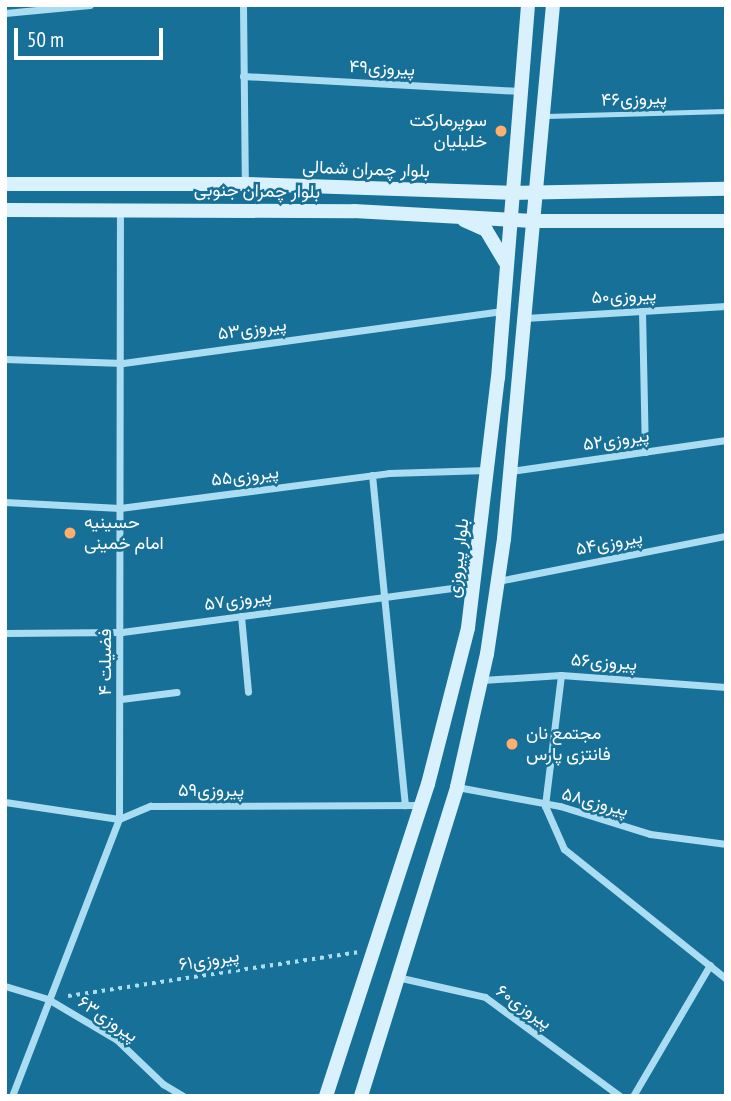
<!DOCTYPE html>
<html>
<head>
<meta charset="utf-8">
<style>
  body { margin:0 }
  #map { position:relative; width:731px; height:1101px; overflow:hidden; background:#177098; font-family:"PT Sans Narrow",Vazirmatn,sans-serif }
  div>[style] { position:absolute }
  .path>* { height:3.5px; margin-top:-1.75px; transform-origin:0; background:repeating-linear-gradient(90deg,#aaddf1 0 3.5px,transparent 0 8.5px) }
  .lane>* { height:5px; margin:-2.5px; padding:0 2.5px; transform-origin:2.5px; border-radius:2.5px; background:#aaddf1 }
  .street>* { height:7px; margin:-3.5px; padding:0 3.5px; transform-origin:3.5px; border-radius:3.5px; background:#aaddf1 }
  .secondary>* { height:14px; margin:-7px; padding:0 7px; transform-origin:7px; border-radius:7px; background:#d9f1fc }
  .dots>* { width:19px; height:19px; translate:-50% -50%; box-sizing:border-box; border:4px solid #177098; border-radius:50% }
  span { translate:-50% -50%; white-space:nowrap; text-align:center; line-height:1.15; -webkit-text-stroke:5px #177098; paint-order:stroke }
  .street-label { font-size:18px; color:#fff }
  .poi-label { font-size:18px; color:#fff }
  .right { translate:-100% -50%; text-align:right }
  .left { translate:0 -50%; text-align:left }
  .frame { position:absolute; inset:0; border:7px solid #fff; pointer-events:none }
  .scale { position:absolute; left:14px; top:28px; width:149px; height:32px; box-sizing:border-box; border:4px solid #fff; border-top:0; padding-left:9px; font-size:21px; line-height:24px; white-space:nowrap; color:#fff; -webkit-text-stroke:5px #177098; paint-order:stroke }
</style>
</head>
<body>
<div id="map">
  <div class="path">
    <i style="left:68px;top:996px;width:293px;rotate:-8.6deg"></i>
  </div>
  <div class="lane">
    <i style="left:546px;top:116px;width:180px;rotate:-1.6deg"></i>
  </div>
  <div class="street">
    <i style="left:243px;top:5px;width:179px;rotate:89.4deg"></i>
    <i style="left:5px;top:13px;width:85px;rotate:-5.4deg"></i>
    <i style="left:243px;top:76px;width:276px;rotate:3.1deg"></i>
    <i style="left:642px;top:311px;width:141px;rotate:88.8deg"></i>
    <i style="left:525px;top:318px;width:201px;rotate:-3.4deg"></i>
    <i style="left:5px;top:359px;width:118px;rotate:1.9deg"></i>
    <i style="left:123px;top:363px;width:383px;rotate:-7.8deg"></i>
    <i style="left:511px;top:471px;width:217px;rotate:-8.2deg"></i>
    <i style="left:372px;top:475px;width:332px;rotate:84.3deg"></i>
    <i style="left:5px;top:502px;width:115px;rotate:3deg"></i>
    <i style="left:120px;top:508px;width:271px;rotate:-7.4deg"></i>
    <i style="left:389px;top:473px;width:98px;rotate:-1.8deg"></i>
    <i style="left:498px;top:581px;width:232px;rotate:-11.2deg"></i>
    <i style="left:241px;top:616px;width:76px;rotate:84.7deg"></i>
    <i style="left:5px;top:633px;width:117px;rotate:-0.5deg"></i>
    <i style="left:122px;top:632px;width:354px;rotate:-7.6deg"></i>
    <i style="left:561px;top:675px;width:132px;rotate:97deg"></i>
    <i style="left:545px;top:806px;width:47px;rotate:66.2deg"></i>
    <i style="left:564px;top:849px;width:208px;rotate:38.7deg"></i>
    <i style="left:482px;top:680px;width:79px;rotate:-3.6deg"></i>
    <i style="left:561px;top:675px;width:165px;rotate:4.2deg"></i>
    <i style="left:121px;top:699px;width:56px;rotate:-7.1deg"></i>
    <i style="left:457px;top:787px;width:105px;rotate:10.5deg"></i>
    <i style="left:560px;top:806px;width:94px;rotate:17.3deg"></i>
    <i style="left:650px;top:834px;width:77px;rotate:7.5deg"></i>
    <i style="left:5px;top:802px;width:115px;rotate:8.5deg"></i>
    <i style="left:119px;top:819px;width:34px;rotate:-23deg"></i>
    <i style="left:150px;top:806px;width:270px;rotate:-0.2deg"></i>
    <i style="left:397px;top:977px;width:90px;rotate:12.8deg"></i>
    <i style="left:485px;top:997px;width:167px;rotate:36.3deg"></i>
    <i style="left:5px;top:986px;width:45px;rotate:16.8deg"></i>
    <i style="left:48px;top:999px;width:80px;rotate:30.7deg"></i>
    <i style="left:117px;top:1040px;width:64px;rotate:43.7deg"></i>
    <i style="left:163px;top:1084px;width:23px;rotate:31deg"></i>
    <i style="left:12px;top:1096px;width:297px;rotate:-68.9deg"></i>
    <i style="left:119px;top:819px;width:610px;rotate:-89.91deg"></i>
    <i style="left:633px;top:1096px;width:152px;rotate:-59.6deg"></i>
  </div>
  <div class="secondary">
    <i style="left:5px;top:184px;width:240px"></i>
    <i style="left:245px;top:184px;width:265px;rotate:1.9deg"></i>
    <i style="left:510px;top:193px;width:216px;rotate:-1.1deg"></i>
    <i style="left:5px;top:210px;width:349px;rotate:0.2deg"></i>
    <i style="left:354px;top:211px;width:178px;rotate:3.2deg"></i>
    <i style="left:532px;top:221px;width:194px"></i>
    <i style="left:464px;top:220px;width:24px;rotate:24deg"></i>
    <i style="left:486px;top:230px;width:37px;rotate:59deg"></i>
    <i style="left:326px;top:1096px;width:328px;rotate:-71.9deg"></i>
    <i style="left:428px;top:784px;width:161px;rotate:-75.6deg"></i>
    <i style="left:468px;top:628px;width:252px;rotate:-83.2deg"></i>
    <i style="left:498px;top:378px;width:374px;rotate:-85.4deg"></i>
    <i style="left:361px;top:1096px;width:324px;rotate:-72.7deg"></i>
    <i style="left:457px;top:787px;width:136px;rotate:-77.3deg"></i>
    <i style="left:487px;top:654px;width:116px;rotate:-81.6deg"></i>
    <i style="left:504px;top:539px;width:536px;rotate:-84.76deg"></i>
  </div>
  <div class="dots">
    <i style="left:501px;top:131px;background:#ffae6b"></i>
    <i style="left:70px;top:533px;background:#ffae6b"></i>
    <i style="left:512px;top:744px;background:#ffae6b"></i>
  </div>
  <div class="street-label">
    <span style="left:382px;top:68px;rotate:3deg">پیروزی۴۹</span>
    <span style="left:634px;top:99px;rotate:-2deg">پیروزی۴۶</span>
    <span style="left:366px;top:169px;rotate:2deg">بلوار چمران شمالی</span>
    <span style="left:257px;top:191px;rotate:1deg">بلوار چمران جنوبی</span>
    <span style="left:624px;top:296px;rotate:-3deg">پیروزی۵۰</span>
    <span style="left:252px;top:329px;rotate:-8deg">پیروزی۵۳</span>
    <span style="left:616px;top:440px;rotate:-8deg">پیروزی۵۲</span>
    <span style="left:245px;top:476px;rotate:-7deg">پیروزی۵۵</span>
    <span style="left:609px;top:543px;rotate:-11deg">پیروزی۵۴</span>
    <span style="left:458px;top:558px;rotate:-83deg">بلوار پیروزی</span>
    <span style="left:238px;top:600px;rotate:-8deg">پیروزی۵۷</span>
    <span style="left:105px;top:662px;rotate:-90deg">فضیلت ۴</span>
    <span style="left:604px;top:662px;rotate:4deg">پیروزی۵۶</span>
    <span style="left:211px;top:790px">پیروزی۵۹</span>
    <span style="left:595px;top:802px;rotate:15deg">پیروزی۵۸</span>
    <span style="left:209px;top:960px;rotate:-9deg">پیروزی۶۱</span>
    <span style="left:524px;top:1007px;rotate:35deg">پیروزی۶۰</span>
    <span style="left:108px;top:1019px;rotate:34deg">پیروزی۶۳</span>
  </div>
  <div class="poi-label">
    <span class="right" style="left:487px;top:131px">سوپرمارکت<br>خلیلیان</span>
    <span class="left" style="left:84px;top:533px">حسینیه<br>امام خمینی</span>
    <span class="left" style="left:526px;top:744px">مجتمع نان<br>فانتزی پارس</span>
  </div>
  <div class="frame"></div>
  <div class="scale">50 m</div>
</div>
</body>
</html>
